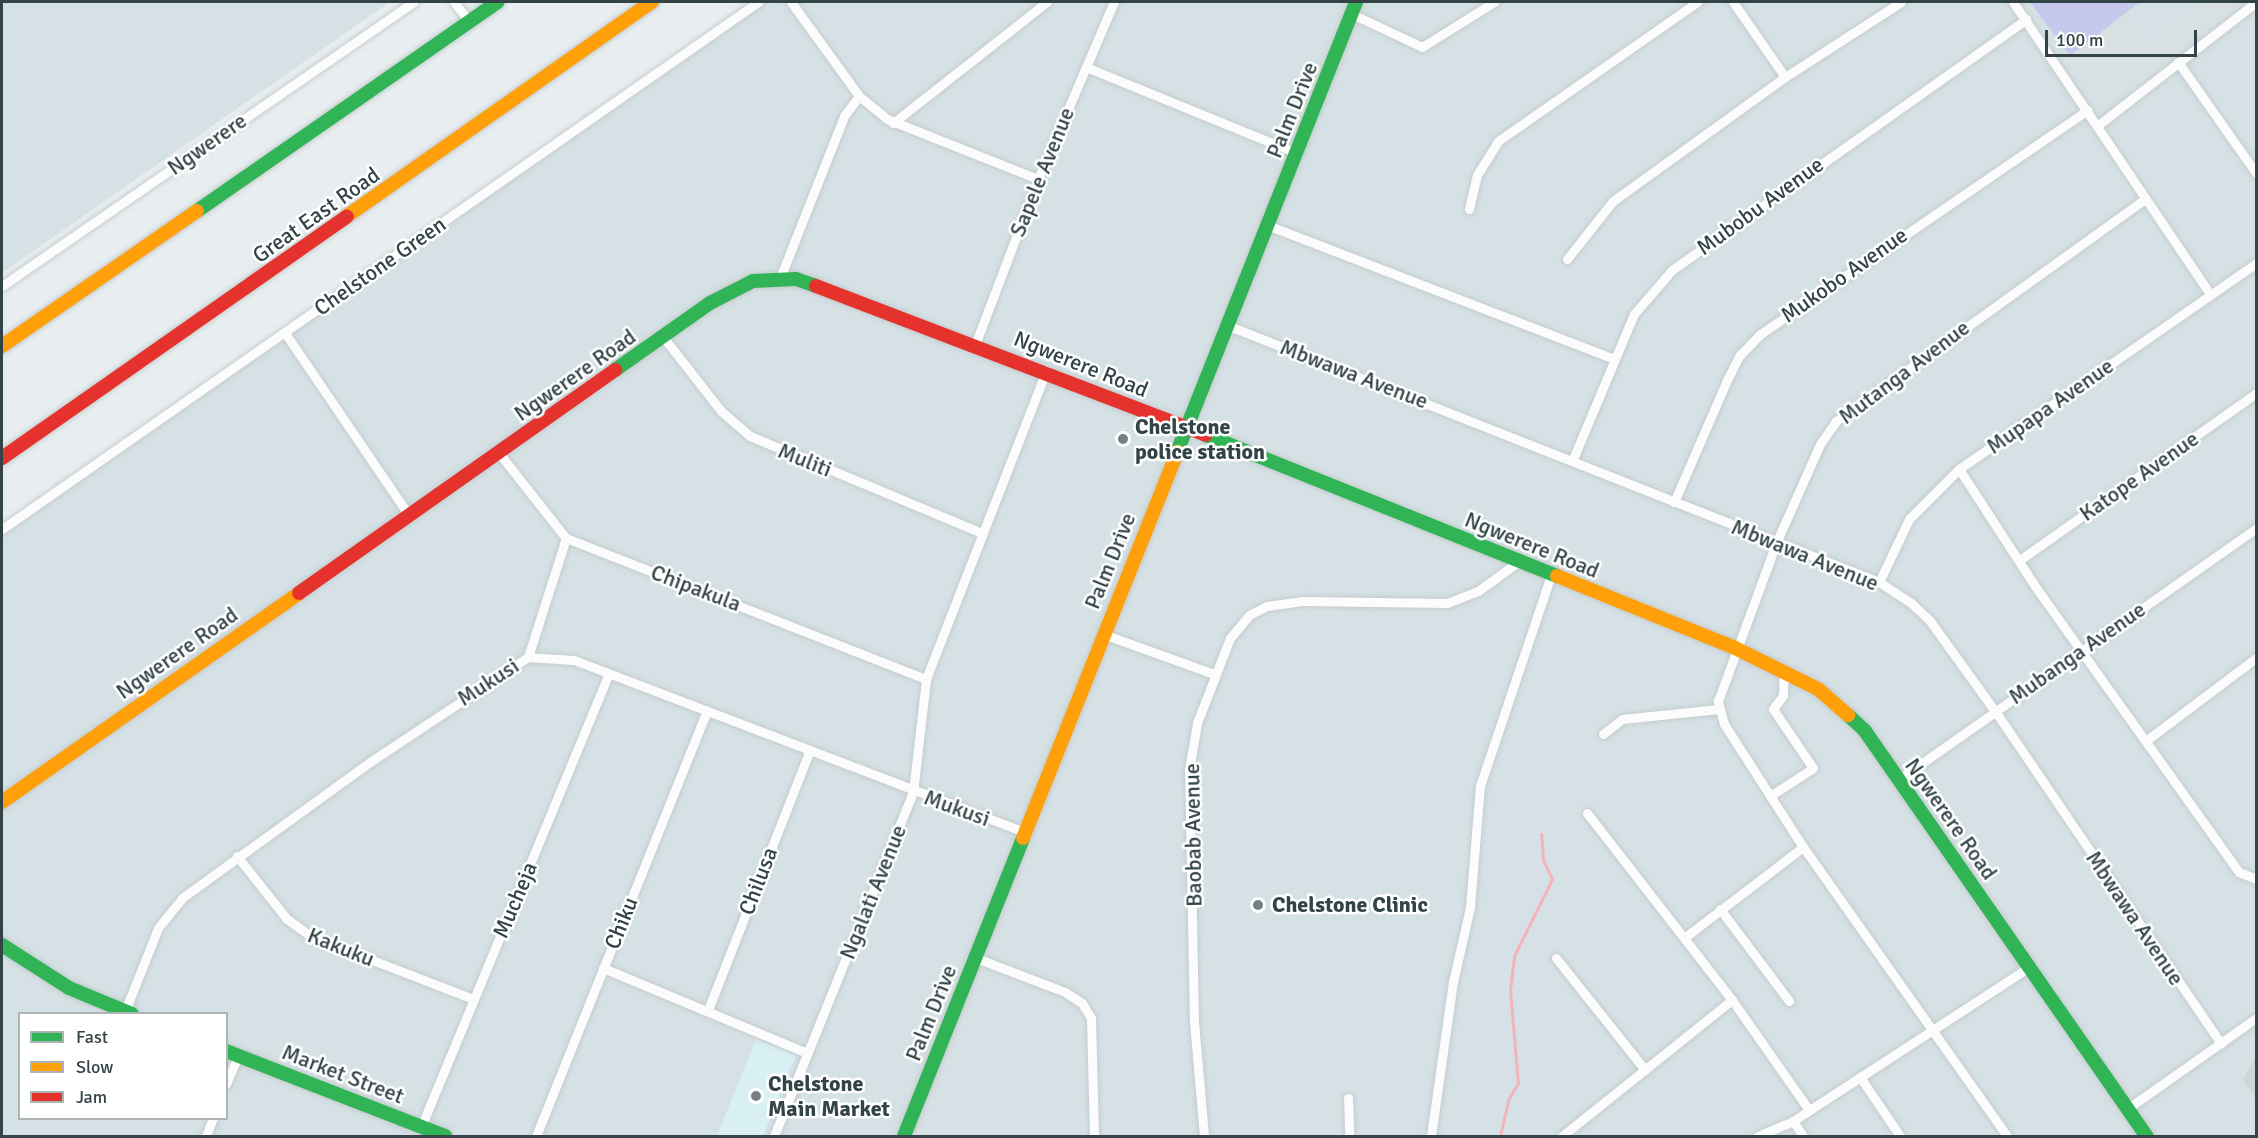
<!DOCTYPE html>
<html>
<head>
<meta charset="utf-8">
<style>
  body { margin:0 }
  #map { position:relative; width:2258px; height:1138px; overflow:hidden; background:#e8eef0; font-family:Signika,sans-serif }
  div>[style] { position:absolute }
  .residential>* { inset:0; background:#d5e1e5 }
  .commercial>* { inset:0; background:#d9f1f4 }
  .green>* { inset:0; background:#c5caed }
  .parking>* { inset:0; background:#d9e0e2 }
  .stream>* { height:3px; margin:-1.5px; padding:0 1.5px; transform-origin:1.5px; border-radius:1.5px; background:#f1b4b9 }
  .building>* { inset:0; background:#cdd5d7 }
  .roads { filter:drop-shadow(0 0 2px #c5ccce) drop-shadow(0 0 2px #c5ccce) }
  .street>* { height:9px; margin:-4.5px; padding:0 4.5px; transform-origin:4.5px; border-radius:4.5px; background:#fcfcfd }
  .fast>* { height:14px; margin:-7px; padding:0 7px; transform-origin:7px; border-radius:7px; background:#30b455 }
  .slow>* { height:14px; margin:-7px; padding:0 7px; transform-origin:7px; border-radius:7px; background:#ff9f0a }
  .jam>* { height:14px; margin:-7px; padding:0 7px; transform-origin:7px; border-radius:7px; background:#e5322d }
  .dots>* { width:16px; height:16px; translate:-50% -50%; box-sizing:border-box; border:3px solid #fff; border-radius:50% }
  span { translate:-50% -50%; white-space:nowrap; text-align:center; line-height:1.15; -webkit-text-stroke:5px #fff; paint-order:stroke }
  .street-label { font-size:22px; color:#334446 }
  .poi-label { font-size:22px; color:#334446; font-weight:700 }
  .left { translate:0 -50%; text-align:left }
  .frame { position:absolute; inset:0; border:3px solid #334446; pointer-events:none }
  .legend { position:absolute; left:18px; top:1012px; width:210px; height:108px; box-sizing:border-box; background:#fff; border:2px solid #adb4b5; margin:0; padding:8px 10px; list-style:none; font-size:18px; color:#334446 }
  .legend li { display:flex; align-items:center; gap:12px; height:30px }
  .legend b { width:30px; border:2px solid #adb4b5 }
  .scale { position:absolute; left:2045px; top:30px; width:152px; height:27px; box-sizing:border-box; border:3px solid #334446; border-top:0; padding-left:8px; font-size:18px; line-height:21px; white-space:nowrap; color:#334446; -webkit-text-stroke:4px #fff; paint-order:stroke }
</style>
</head>
<body>
<div id="map">
  <div class="residential">
    <i style="clip-path:polygon(2px 2px,390px 2px,2px 273px)"></i>
    <i style="clip-path:polygon(evenodd,757px 2px,2256px 2px,2256px 1136px,2px 1136px,2px 527px,757px 2px,20px 1014px,226px 1014px,226px 1118px,20px 1118px,20px 1014px)"></i>
  </div>
  <div class="commercial">
    <i style="clip-path:polygon(756px 1039px,796px 1055px,763px 1136px,717px 1136px)"></i>
  </div>
  <div class="green">
    <i style="clip-path:polygon(2030px 2px,2140px 2px,2070px 56px)"></i>
  </div>
  <div class="parking">
    <i style="clip-path:polygon(2208px 2px,2239px 2px,2105px 106px,2070px 56px,2122px 16px,2149px 48px)"></i>
  </div>
  <div class="stream">
    <i style="left:1500px;top:1136px;width:37px;rotate:-77deg"></i>
    <i style="left:1508px;top:1100px;width:20px;rotate:-60deg"></i>
    <i style="left:1518px;top:1083px;width:93px;rotate:-94.9deg"></i>
    <i style="left:1510px;top:990px;width:34px;rotate:-83deg"></i>
    <i style="left:1514px;top:956px;width:86px;rotate:-63.7deg"></i>
    <i style="left:1552px;top:879px;width:21px;rotate:-115deg"></i>
    <i style="left:1543px;top:860px;width:26px;rotate:-94deg"></i>
  </div>
  <div class="building">
    <i style="clip-path:polygon(2256px 1055px,2256px 1099px,2243px 1080px)"></i>
  </div>
  <div class="roads">
    <div class="street">
      <i style="left:454px;top:2px;width:24px;rotate:52deg"></i>
      <i style="left:791px;top:2px;width:116px;rotate:54.1deg"></i>
      <i style="left:859px;top:96px;width:36px;rotate:39deg"></i>
      <i style="left:887px;top:119px;width:162px;rotate:21.7deg"></i>
      <i style="left:1733px;top:2px;width:91px;rotate:55.3deg"></i>
      <i style="left:2013px;top:2px;width:352px;rotate:56deg"></i>
      <i style="left:1352px;top:14px;width:77px;rotate:25.2deg"></i>
      <i style="left:1422px;top:47px;width:85px;rotate:-32deg"></i>
      <i style="left:2178px;top:62px;width:136px;rotate:54.9deg"></i>
      <i style="left:1086px;top:67px;width:228px;rotate:22.2deg"></i>
      <i style="left:893px;top:123px;width:196px;rotate:-38.2deg"></i>
      <i style="left:2097px;top:126px;width:202px;rotate:-37.9deg"></i>
      <i style="left:1469px;top:209px;width:35px;rotate:-77deg"></i>
      <i style="left:1477px;top:175px;width:40px;rotate:-58deg"></i>
      <i style="left:1498px;top:141px;width:243px;rotate:-34.9deg"></i>
      <i style="left:1267px;top:225px;width:372px;rotate:21.1deg"></i>
      <i style="left:1567px;top:259px;width:74px;rotate:-51.6deg"></i>
      <i style="left:1613px;top:201px;width:212px;rotate:-35.8deg"></i>
      <i style="left:1785px;top:77px;width:138px;rotate:-32.9deg"></i>
      <i style="left:780px;top:278px;width:174px;rotate:-68.4deg"></i>
      <i style="left:844px;top:116px;width:25px;rotate:-53deg"></i>
      <i style="left:2px;top:286px;width:500px;rotate:-34.6deg"></i>
      <i style="left:1229px;top:326px;width:699px;rotate:21.5deg"></i>
      <i style="left:1879px;top:582px;width:38px;rotate:33deg"></i>
      <i style="left:1911px;top:603px;width:26px;rotate:43deg"></i>
      <i style="left:1930px;top:621px;width:111px;rotate:54.2deg"></i>
      <i style="left:1995px;top:711px;width:402px;rotate:55.8deg"></i>
      <i style="left:285px;top:333px;width:222px;rotate:55.8deg"></i>
      <i style="left:664px;top:338px;width:93px;rotate:52deg"></i>
      <i style="left:721px;top:411px;width:38px;rotate:41deg"></i>
      <i style="left:750px;top:436px;width:251px;rotate:22.7deg"></i>
      <i style="left:975px;top:345px;width:178px;rotate:-69.2deg"></i>
      <i style="left:1038px;top:179px;width:193px;rotate:-66.8deg"></i>
      <i style="left:499px;top:453px;width:108px;rotate:51.8deg"></i>
      <i style="left:566px;top:538px;width:387px;rotate:21.4deg"></i>
      <i style="left:1573px;top:459px;width:157px;rotate:-67.2deg"></i>
      <i style="left:1634px;top:314px;width:58px;rotate:-49.2deg"></i>
      <i style="left:1672px;top:270px;width:434px;rotate:-35.3deg"></i>
      <i style="left:1959px;top:469px;width:143px;rotate:57deg"></i>
      <i style="left:2037px;top:589px;width:348px;rotate:54.5deg"></i>
      <i style="left:2239px;top:872px;width:18px;rotate:22deg"></i>
      <i style="left:1674px;top:502px;width:133px;rotate:-66.5deg"></i>
      <i style="left:1727px;top:380px;width:28px;rotate:-63deg"></i>
      <i style="left:1740px;top:355px;width:28px;rotate:-46deg"></i>
      <i style="left:1759px;top:335px;width:398px;rotate:-34.4deg"></i>
      <i style="left:2px;top:529px;width:922px;rotate:-34.88deg"></i>
      <i style="left:2021px;top:559px;width:288px;rotate:-35.2deg"></i>
      <i style="left:1879px;top:582px;width:70px;rotate:-64.5deg"></i>
      <i style="left:1909px;top:519px;width:71px;rotate:-45deg"></i>
      <i style="left:1959px;top:469px;width:361px;rotate:-34.7deg"></i>
      <i style="left:1103px;top:634px;width:118px;rotate:19.8deg"></i>
      <i style="left:528px;top:657px;width:125px;rotate:-72.3deg"></i>
      <i style="left:1603px;top:734px;width:24px;rotate:-38deg"></i>
      <i style="left:1622px;top:719px;width:97px;rotate:-5.9deg"></i>
      <i style="left:2147px;top:740px;width:136px;rotate:-37deg"></i>
      <i style="left:1898px;top:780px;width:438px;rotate:-35.1deg"></i>
      <i style="left:1770px;top:796px;width:51px;rotate:-33.1deg"></i>
      <i style="left:1813px;top:768px;width:71px;rotate:-124.1deg"></i>
      <i style="left:1773px;top:709px;width:17px;rotate:-54deg"></i>
      <i style="left:1783px;top:695px;width:25px;rotate:-88deg"></i>
      <i style="left:1587px;top:813px;width:237px;rotate:52.2deg"></i>
      <i style="left:1732px;top:1000px;width:134px;rotate:55deg"></i>
      <i style="left:237px;top:856px;width:80px;rotate:51.6deg"></i>
      <i style="left:287px;top:919px;width:29px;rotate:36deg"></i>
      <i style="left:310px;top:936px;width:175px;rotate:21.1deg"></i>
      <i style="left:1720px;top:909px;width:115px;rotate:53.1deg"></i>
      <i style="left:1684px;top:938px;width:150px;rotate:-37.4deg"></i>
      <i style="left:976px;top:958px;width:95px;rotate:20.9deg"></i>
      <i style="left:1065px;top:992px;width:20px;rotate:33deg"></i>
      <i style="left:1082px;top:1003px;width:17px;rotate:59deg"></i>
      <i style="left:1091px;top:1018px;width:118px;rotate:88.5deg"></i>
      <i style="left:1556px;top:958px;width:143px;rotate:51.5deg"></i>
      <i style="left:603px;top:968px;width:221px;rotate:22.6deg"></i>
      <i style="left:708px;top:1010px;width:277px;rotate:-68.6deg"></i>
      <i style="left:125px;top:1011px;width:89px;rotate:-68.3deg"></i>
      <i style="left:158px;top:928px;width:38px;rotate:-51deg"></i>
      <i style="left:182px;top:898px;width:232px;rotate:-35.9deg"></i>
      <i style="left:370px;top:762px;width:190px;rotate:-33.6deg"></i>
      <i style="left:528px;top:657px;width:46px;rotate:3.7deg"></i>
      <i style="left:574px;top:660px;width:482px;rotate:20.9deg"></i>
      <i style="left:1860px;top:1077px;width:71px;rotate:55.9deg"></i>
      <i style="left:226px;top:1084px;width:30px;rotate:-67deg"></i>
      <i style="left:1348px;top:1098px;width:38px;rotate:88deg"></i>
      <i style="left:2127px;top:1109px;width:158px;rotate:-35.2deg"></i>
      <i style="left:421px;top:1127px;width:491px;rotate:-67.5deg"></i>
      <i style="left:206px;top:1136px;width:19px;rotate:-69deg"></i>
      <i style="left:536px;top:1136px;width:458px;rotate:-68.1deg"></i>
      <i style="left:774px;top:1136px;width:371px;rotate:-68deg"></i>
      <i style="left:913px;top:792px;width:114px;rotate:-83.4deg"></i>
      <i style="left:926px;top:679px;width:331px;rotate:-68.7deg"></i>
      <i style="left:1204px;top:1136px;width:114px;rotate:-95deg"></i>
      <i style="left:1194px;top:1022px;width:252px;rotate:-91.1deg"></i>
      <i style="left:1189px;top:770px;width:48px;rotate:-80.3deg"></i>
      <i style="left:1197px;top:723px;width:91px;rotate:-68.8deg"></i>
      <i style="left:1230px;top:638px;width:30px;rotate:-50deg"></i>
      <i style="left:1249px;top:615px;width:20px;rotate:-27deg"></i>
      <i style="left:1267px;top:606px;width:35px;rotate:-8deg"></i>
      <i style="left:1302px;top:601px;width:145px;rotate:0.8deg"></i>
      <i style="left:1447px;top:603px;width:33px;rotate:-21deg"></i>
      <i style="left:1478px;top:591px;width:49px;rotate:-35.9deg"></i>
      <i style="left:1431px;top:1136px;width:156px;rotate:-81.9deg"></i>
      <i style="left:1453px;top:982px;width:77px;rotate:-77.2deg"></i>
      <i style="left:1470px;top:907px;width:121px;rotate:-85.3deg"></i>
      <i style="left:1480px;top:786px;width:223px;rotate:-71.4deg"></i>
      <i style="left:1562px;top:1136px;width:218px;rotate:-38.7deg"></i>
      <i style="left:1758px;top:1136px;width:38px;rotate:-23deg"></i>
      <i style="left:1803px;top:1136px;width:18px;rotate:-124deg"></i>
      <i style="left:1793px;top:1121px;width:282px;rotate:-33.1deg"></i>
      <i style="left:2007px;top:1136px;width:354px;rotate:-125.2deg"></i>
      <i style="left:1803px;top:847px;width:146px;rotate:-122.7deg"></i>
      <i style="left:1724px;top:724px;width:24px;rotate:-105deg"></i>
      <i style="left:1718px;top:701px;width:168px;rotate:-69.8deg"></i>
      <i style="left:1776px;top:543px;width:108px;rotate:-66deg"></i>
      <i style="left:1820px;top:444px;width:28px;rotate:-55deg"></i>
      <i style="left:1836px;top:421px;width:380px;rotate:-35.7deg"></i>
    </div>
    <div class="fast">
      <i style="left:197px;top:211px;width:366px;rotate:-34.8deg"></i>
      <i style="left:615px;top:370px;width:116px;rotate:-35.2deg"></i>
      <i style="left:710px;top:303px;width:48px;rotate:-27.1deg"></i>
      <i style="left:753px;top:281px;width:43px;rotate:-2.7deg"></i>
      <i style="left:796px;top:279px;width:21px;rotate:19deg"></i>
      <i style="left:1206px;top:435px;width:378px;rotate:21.9deg"></i>
      <i style="left:1177px;top:452px;width:484px;rotate:-68.3deg"></i>
      <i style="left:1848px;top:715px;width:23px;rotate:43deg"></i>
      <i style="left:1865px;top:731px;width:494px;rotate:55.2deg"></i>
      <i style="left:2px;top:945px;width:80px;rotate:32.7deg"></i>
      <i style="left:69px;top:988px;width:68px;rotate:22.4deg"></i>
      <i style="left:226px;top:1051px;width:235px;rotate:21.2deg"></i>
      <i style="left:904px;top:1136px;width:321px;rotate:-68.2deg"></i>
    </div>
    <div class="slow">
      <i style="left:347px;top:216px;width:373px;rotate:-35.1deg"></i>
      <i style="left:2px;top:346px;width:237px;rotate:-34.7deg"></i>
      <i style="left:1557px;top:576px;width:192px;rotate:22deg"></i>
      <i style="left:1735px;top:648px;width:93px;rotate:26.3deg"></i>
      <i style="left:1818px;top:689px;width:40px;rotate:41deg"></i>
      <i style="left:2px;top:802px;width:363px;rotate:-35.1deg"></i>
      <i style="left:1023px;top:838px;width:416px;rotate:-68.2deg"></i>
    </div>
    <div class="jam">
      <i style="left:816px;top:286px;width:417px;rotate:20.9deg"></i>
      <i style="left:2px;top:458px;width:421px;rotate:-35deg"></i>
      <i style="left:299px;top:593px;width:387px;rotate:-35.2deg"></i>
    </div>
  </div>
  <div class="dots">
    <i style="left:1123px;top:439px;background:#728082"></i>
    <i style="left:1258px;top:905px;background:#728082"></i>
    <i style="left:756px;top:1096px;background:#728082"></i>
  </div>
  <div class="street-label">
    <span style="left:1292px;top:110px;rotate:-68deg">Palm Drive</span>
    <span style="left:207px;top:144px;rotate:-35deg">Ngwerere</span>
    <span style="left:1042px;top:172px;rotate:-68deg">Sapele Avenue</span>
    <span style="left:1760px;top:206px;rotate:-36deg">Mubobu Avenue</span>
    <span style="left:316px;top:215px;rotate:-35deg">Great East Road</span>
    <span style="left:380px;top:266px;rotate:-35deg">Chelstone Green</span>
    <span style="left:1844px;top:275px;rotate:-35deg">Mukobo Avenue</span>
    <span style="left:1081px;top:364px;rotate:22deg">Ngwerere Road</span>
    <span style="left:1904px;top:372px;rotate:-37deg">Mutanga Avenue</span>
    <span style="left:1354px;top:374px;rotate:21deg">Mbwawa Avenue</span>
    <span style="left:575px;top:375px;rotate:-35deg">Ngwerere Road</span>
    <span style="left:2050px;top:406px;rotate:-35deg">Mupapa Avenue</span>
    <span style="left:805px;top:460px;rotate:22deg">Muliti</span>
    <span style="left:2139px;top:476px;rotate:-35deg">Katope Avenue</span>
    <span style="left:1532px;top:545px;rotate:22deg">Ngwerere Road</span>
    <span style="left:1805px;top:555px;rotate:22deg">Mbwawa Avenue</span>
    <span style="left:1110px;top:561px;rotate:-68deg">Palm Drive</span>
    <span style="left:696px;top:588px;rotate:21deg">Chipakula</span>
    <span style="left:177px;top:653px;rotate:-35deg">Ngwerere Road</span>
    <span style="left:2077px;top:653px;rotate:-35deg">Mubanga Avenue</span>
    <span style="left:488px;top:682px;rotate:-33deg">Mukusi</span>
    <span style="left:957px;top:808px;rotate:20deg">Mukusi</span>
    <span style="left:1951px;top:819px;rotate:55deg">Ngwerere Road</span>
    <span style="left:1193px;top:835px;rotate:-91deg">Baobab Avenue</span>
    <span style="left:758px;top:881px;rotate:-69deg">Chilusa</span>
    <span style="left:873px;top:892px;rotate:-68deg">Ngalati Avenue</span>
    <span style="left:515px;top:900px;rotate:-67deg">Mucheja</span>
    <span style="left:2135px;top:918px;rotate:56deg">Mbwawa Avenue</span>
    <span style="left:621px;top:923px;rotate:-68deg">Chiku</span>
    <span style="left:341px;top:947px;rotate:22deg">Kakuku</span>
    <span style="left:931px;top:1013px;rotate:-68deg">Palm Drive</span>
    <span style="left:343px;top:1074px;rotate:21deg">Market Street</span>
  </div>
  <div class="poi-label">
    <span class="left" style="left:1135px;top:439px">Chelstone<br>police station</span>
    <span class="left" style="left:1272px;top:905px">Chelstone Clinic</span>
    <span class="left" style="left:768px;top:1096px">Chelstone<br>Main Market</span>
  </div>
  <div class="frame"></div>
  <ul class="legend">
  <li><b style="height:8px;background:#30b455"></b>Fast</li>
  <li><b style="height:8px;background:#ff9f0a"></b>Slow</li>
  <li><b style="height:8px;background:#e5322d"></b>Jam</li>
  </ul>
  <div class="scale">100 m</div>
</div>
</body>
</html>
